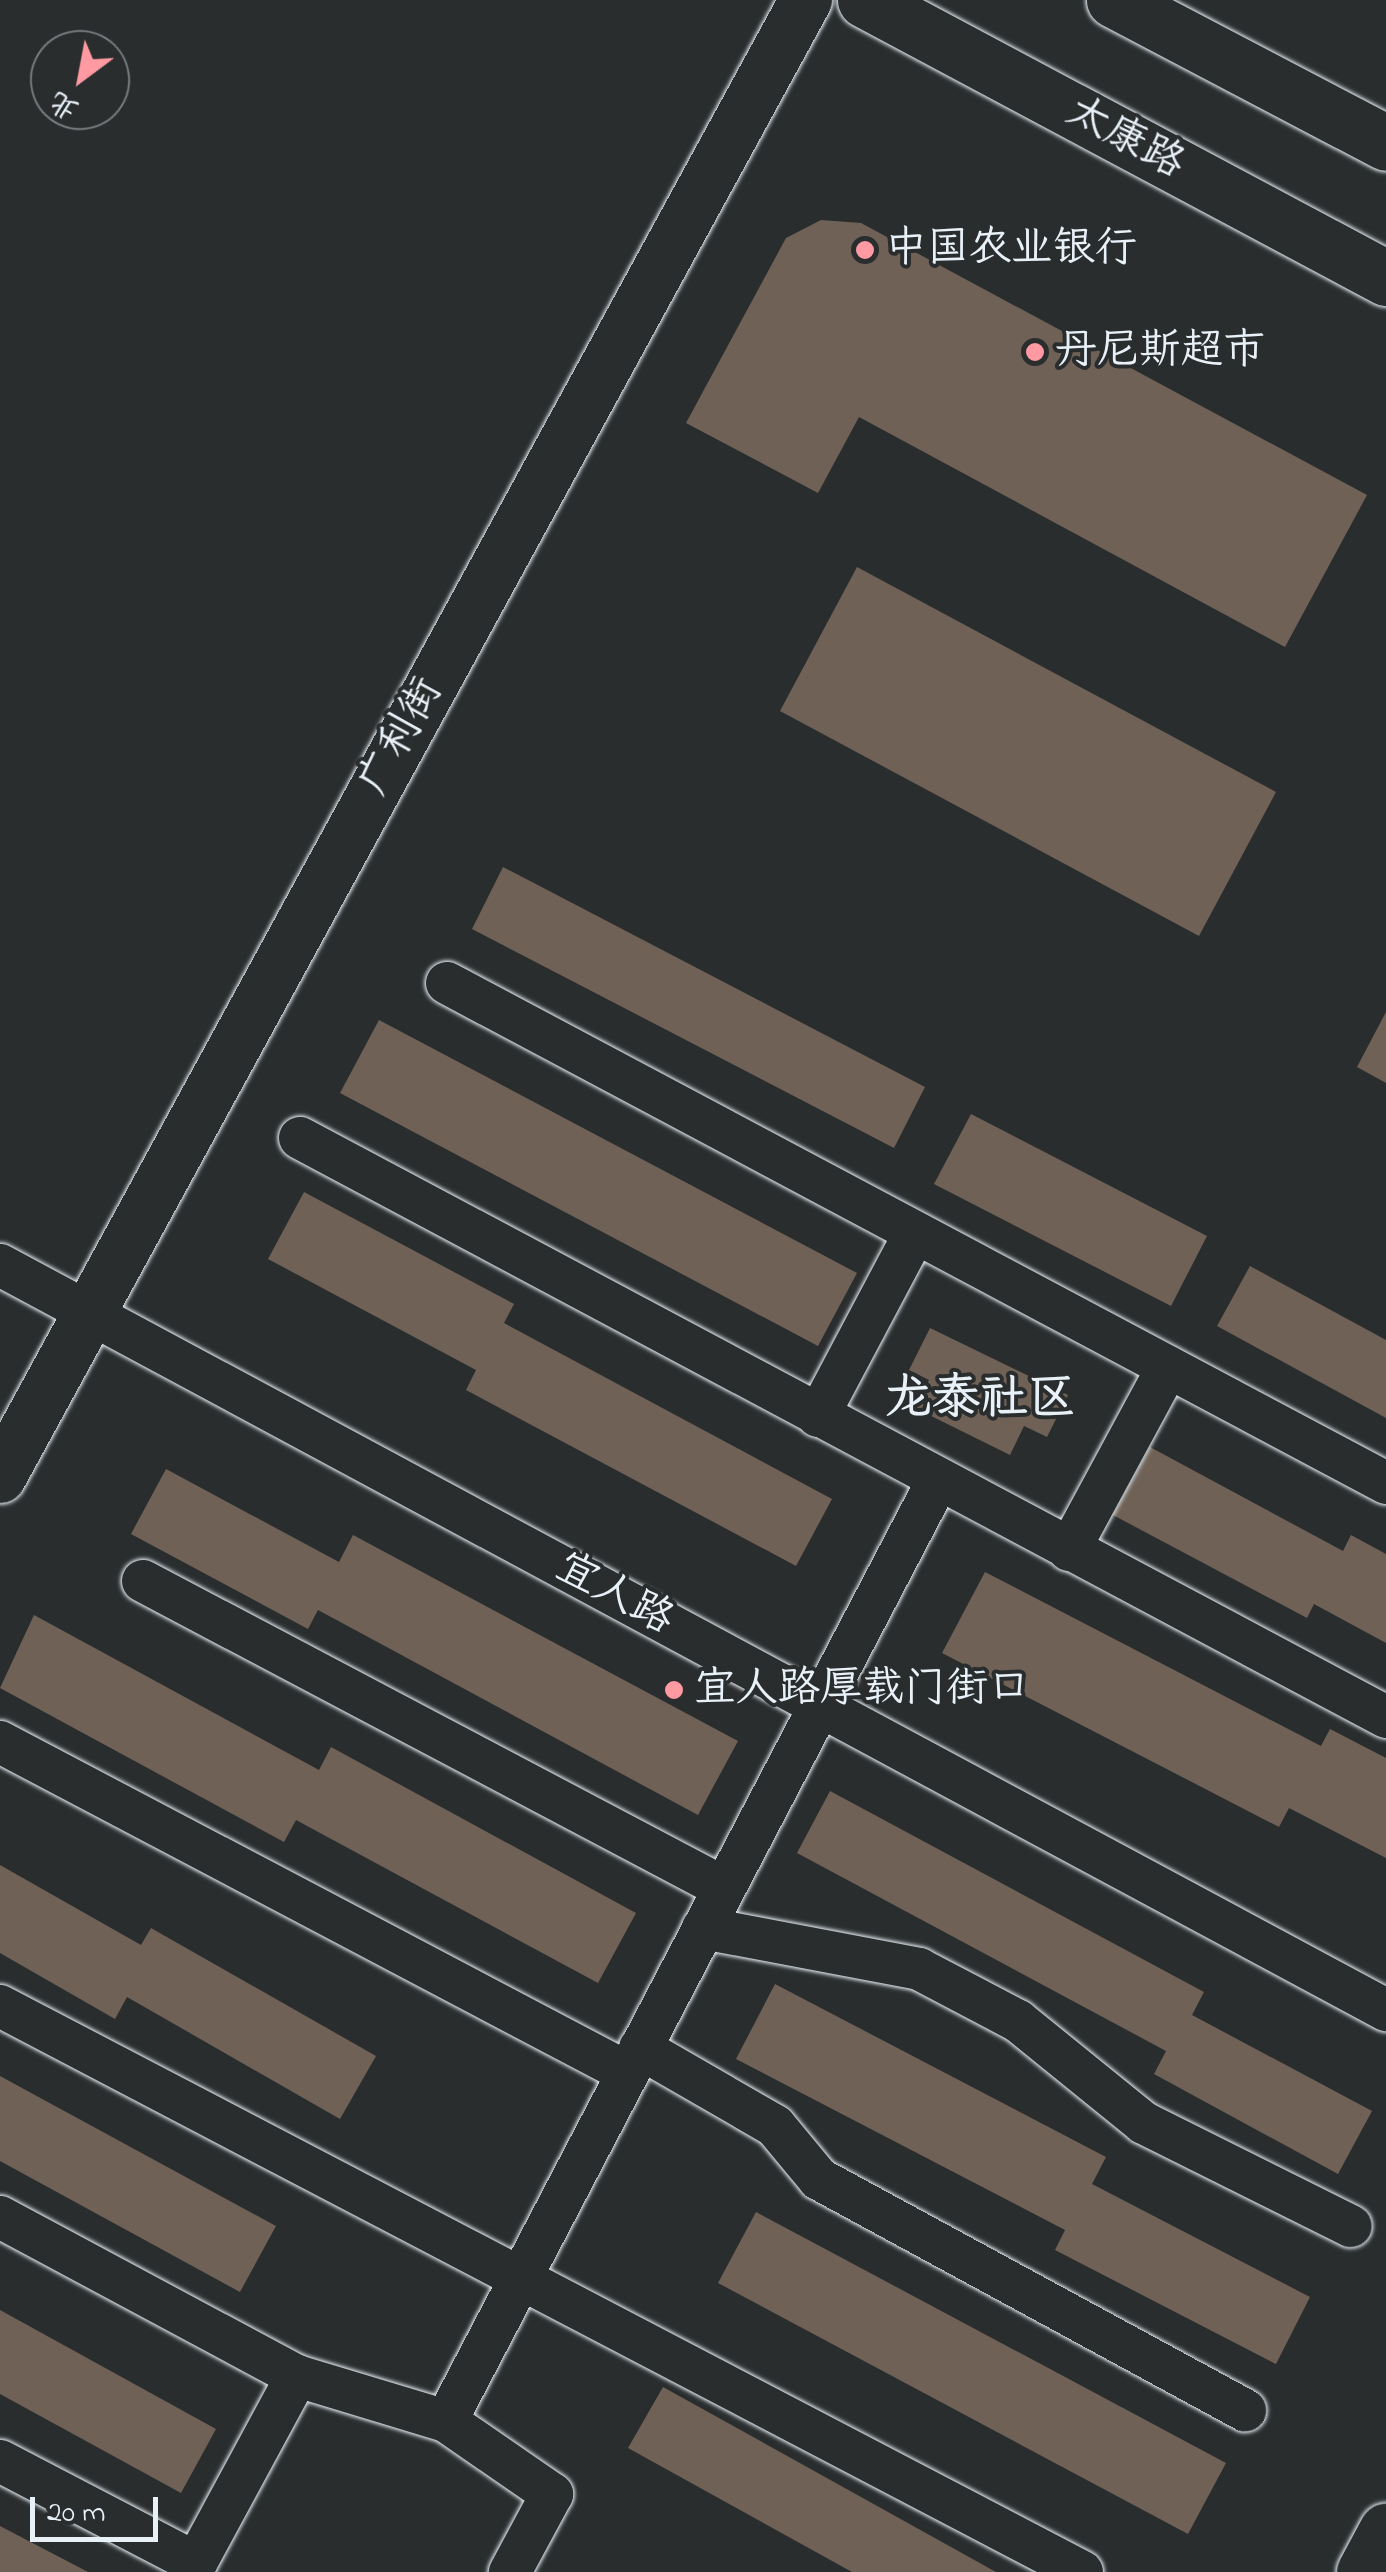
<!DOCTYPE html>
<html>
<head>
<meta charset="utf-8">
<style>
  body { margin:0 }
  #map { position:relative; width:1386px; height:2572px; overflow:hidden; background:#2a2d2e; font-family:"Indie Flower","LXGW WenKai TC",sans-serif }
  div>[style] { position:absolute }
  .building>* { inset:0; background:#6f6156 }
  .roads { filter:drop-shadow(0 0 2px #e8f1f8) drop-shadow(0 0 2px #e8f1f8) }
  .minor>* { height:42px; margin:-21px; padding:0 21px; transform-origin:21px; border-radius:21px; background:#2a2d2e }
  .tertiary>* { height:52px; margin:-26px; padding:0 26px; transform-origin:26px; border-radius:26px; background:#2a2d2e }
  .secondary>* { height:55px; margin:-27.5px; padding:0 27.5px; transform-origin:27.5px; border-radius:27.5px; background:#2a2d2e }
  .dots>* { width:28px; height:28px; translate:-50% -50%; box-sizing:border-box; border:5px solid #2a2d2e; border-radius:50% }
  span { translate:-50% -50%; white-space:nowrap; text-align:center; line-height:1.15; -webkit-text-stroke:8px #2a2d2e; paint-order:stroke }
  .street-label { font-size:42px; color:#e8f1f8 }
  .poi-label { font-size:42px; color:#e8f1f8 }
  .left { translate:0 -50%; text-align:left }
  .quarter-label { font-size:48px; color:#e8f1f8; font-weight:700 }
  .north { position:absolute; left:30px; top:30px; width:100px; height:100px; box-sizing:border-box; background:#2a2d2e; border:2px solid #767b7f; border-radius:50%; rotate:212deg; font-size:28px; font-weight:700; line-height:40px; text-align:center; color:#e8f1f8 }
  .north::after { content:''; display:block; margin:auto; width:35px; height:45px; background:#ff9aa2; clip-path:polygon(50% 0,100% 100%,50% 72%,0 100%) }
  .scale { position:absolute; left:30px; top:2497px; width:128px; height:45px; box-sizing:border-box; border:5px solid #e8f1f8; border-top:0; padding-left:12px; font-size:30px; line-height:35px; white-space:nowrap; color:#e8f1f8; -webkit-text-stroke:8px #2a2d2e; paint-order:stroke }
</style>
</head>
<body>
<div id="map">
  <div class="building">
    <i style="clip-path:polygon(821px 220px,861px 223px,1367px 495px,1285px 647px,859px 417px,818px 493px,686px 423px,786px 238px)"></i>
    <i style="clip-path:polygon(857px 567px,1276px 792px,1199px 936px,780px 711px)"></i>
    <i style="clip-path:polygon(503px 867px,925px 1087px,894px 1148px,472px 929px)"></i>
    <i style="clip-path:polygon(1386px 1012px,1386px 1083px,1357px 1067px)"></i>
    <i style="clip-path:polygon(379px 1020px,857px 1273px,818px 1346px,340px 1093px)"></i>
    <i style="clip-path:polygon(971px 1114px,1207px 1236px,1171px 1306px,934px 1184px)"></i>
    <i style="clip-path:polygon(304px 1192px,514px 1304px,504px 1323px,832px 1499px,796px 1566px,466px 1390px,476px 1370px,268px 1259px)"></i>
    <i style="clip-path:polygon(1250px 1266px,1386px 1340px,1386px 1418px,1217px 1326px)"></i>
    <i style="clip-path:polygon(930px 1328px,1068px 1395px,1047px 1437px,1024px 1426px,1010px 1455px,915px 1408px,929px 1380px,909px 1370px)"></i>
    <i style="clip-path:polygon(1150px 1447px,1343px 1551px,1351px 1535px,1386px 1554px,1386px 1643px,1314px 1604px,1307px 1618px,1113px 1515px)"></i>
    <i style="clip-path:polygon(166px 1469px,339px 1562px,353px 1535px,738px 1741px,698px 1815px,318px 1610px,308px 1629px,131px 1534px)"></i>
    <i style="clip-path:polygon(985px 1572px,1321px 1746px,1330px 1729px,1386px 1758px,1386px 1858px,1289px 1808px,1279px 1827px,942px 1653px)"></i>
    <i style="clip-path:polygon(34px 1615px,319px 1770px,331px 1747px,636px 1913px,598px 1983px,296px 1820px,284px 1842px,0 1688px)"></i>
    <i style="clip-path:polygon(830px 1791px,1204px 1992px,1192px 2015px,1372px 2111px,1338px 2174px,1154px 2074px,1166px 2051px,797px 1853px)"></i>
    <i style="clip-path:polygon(0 1865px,141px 1945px,151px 1928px,376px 2056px,340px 2119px,127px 1997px,115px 2019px,0 1953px)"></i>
    <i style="clip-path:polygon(775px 1984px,1106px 2157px,1092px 2184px,1310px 2297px,1276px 2364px,1055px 2250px,1065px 2230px,736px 2059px)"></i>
    <i style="clip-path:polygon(0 2076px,276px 2226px,240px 2292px,0 2161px)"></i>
    <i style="clip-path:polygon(756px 2212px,1226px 2463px,1188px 2534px,718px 2283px)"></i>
    <i style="clip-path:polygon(0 2310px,216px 2429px,181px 2493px,0 2394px)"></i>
    <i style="clip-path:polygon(663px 2387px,996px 2572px,852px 2572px,628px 2448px)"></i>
    <i style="clip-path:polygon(0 2526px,88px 2572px,0 2572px)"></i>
  </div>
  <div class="roads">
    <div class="minor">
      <i style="left:447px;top:983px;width:1064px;rotate:28.03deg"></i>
      <i style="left:300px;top:1138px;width:1231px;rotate:28.06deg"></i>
      <i style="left:0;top:1265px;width:1574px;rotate:28.26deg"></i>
      <i style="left:818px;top:1416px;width:207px;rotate:-62.1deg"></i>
      <i style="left:1069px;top:1550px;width:208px;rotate:-61.6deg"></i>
      <i style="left:143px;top:1581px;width:657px;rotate:27.85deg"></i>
      <i style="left:0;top:1742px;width:710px;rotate:27.79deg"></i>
      <i style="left:703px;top:1928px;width:220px;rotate:10.7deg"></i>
      <i style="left:919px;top:1969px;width:112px;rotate:27.7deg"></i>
      <i style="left:1018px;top:2021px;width:162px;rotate:39deg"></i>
      <i style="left:1144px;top:2123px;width:231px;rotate:26.5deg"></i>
      <i style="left:0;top:2006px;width:1221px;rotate:27.61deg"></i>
      <i style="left:640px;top:2048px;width:156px;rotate:30deg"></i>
      <i style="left:775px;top:2126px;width:69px;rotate:50.3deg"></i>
      <i style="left:819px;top:2179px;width:485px;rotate:28.5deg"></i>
      <i style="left:0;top:2217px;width:337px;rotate:28.2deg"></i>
      <i style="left:297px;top:2376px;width:156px;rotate:16.8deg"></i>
      <i style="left:446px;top:2421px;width:129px;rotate:34.6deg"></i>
      <i style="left:552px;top:2494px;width:89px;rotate:118.3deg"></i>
      <i style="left:446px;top:2421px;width:1062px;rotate:-62.4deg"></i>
      <i style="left:0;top:2461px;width:221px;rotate:27.5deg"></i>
      <i style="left:191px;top:2572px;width:223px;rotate:-61.6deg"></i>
    </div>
    <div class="tertiary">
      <i style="left:0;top:1477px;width:1683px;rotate:-61.38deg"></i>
    </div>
    <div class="secondary">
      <i style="left:865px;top:0;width:591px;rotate:28.08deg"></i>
      <i style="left:1114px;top:0;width:307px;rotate:27.7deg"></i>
      <i style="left:1364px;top:2572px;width:47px;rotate:-61.8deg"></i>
    </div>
  </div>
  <div class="dots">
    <i style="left:865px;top:250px;background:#ff9aa2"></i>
    <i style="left:1035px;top:352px;background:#ff9aa2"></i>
    <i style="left:674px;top:1690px;background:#ff9aa2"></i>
  </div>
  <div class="street-label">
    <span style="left:1125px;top:139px;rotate:28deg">太康路</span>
    <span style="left:402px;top:737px;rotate:-61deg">广利街</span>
    <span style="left:614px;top:1595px;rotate:28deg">宜人路</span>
  </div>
  <div class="poi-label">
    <span class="left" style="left:885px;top:250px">中国农业银行</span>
    <span class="left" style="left:1055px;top:352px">丹尼斯超市</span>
    <span class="left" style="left:694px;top:1690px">宜人路厚载门街口</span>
  </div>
  <div class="quarter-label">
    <span style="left:980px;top:1401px">龙泰社区</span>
  </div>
  <div class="north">北</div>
  <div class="scale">20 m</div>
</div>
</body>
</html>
